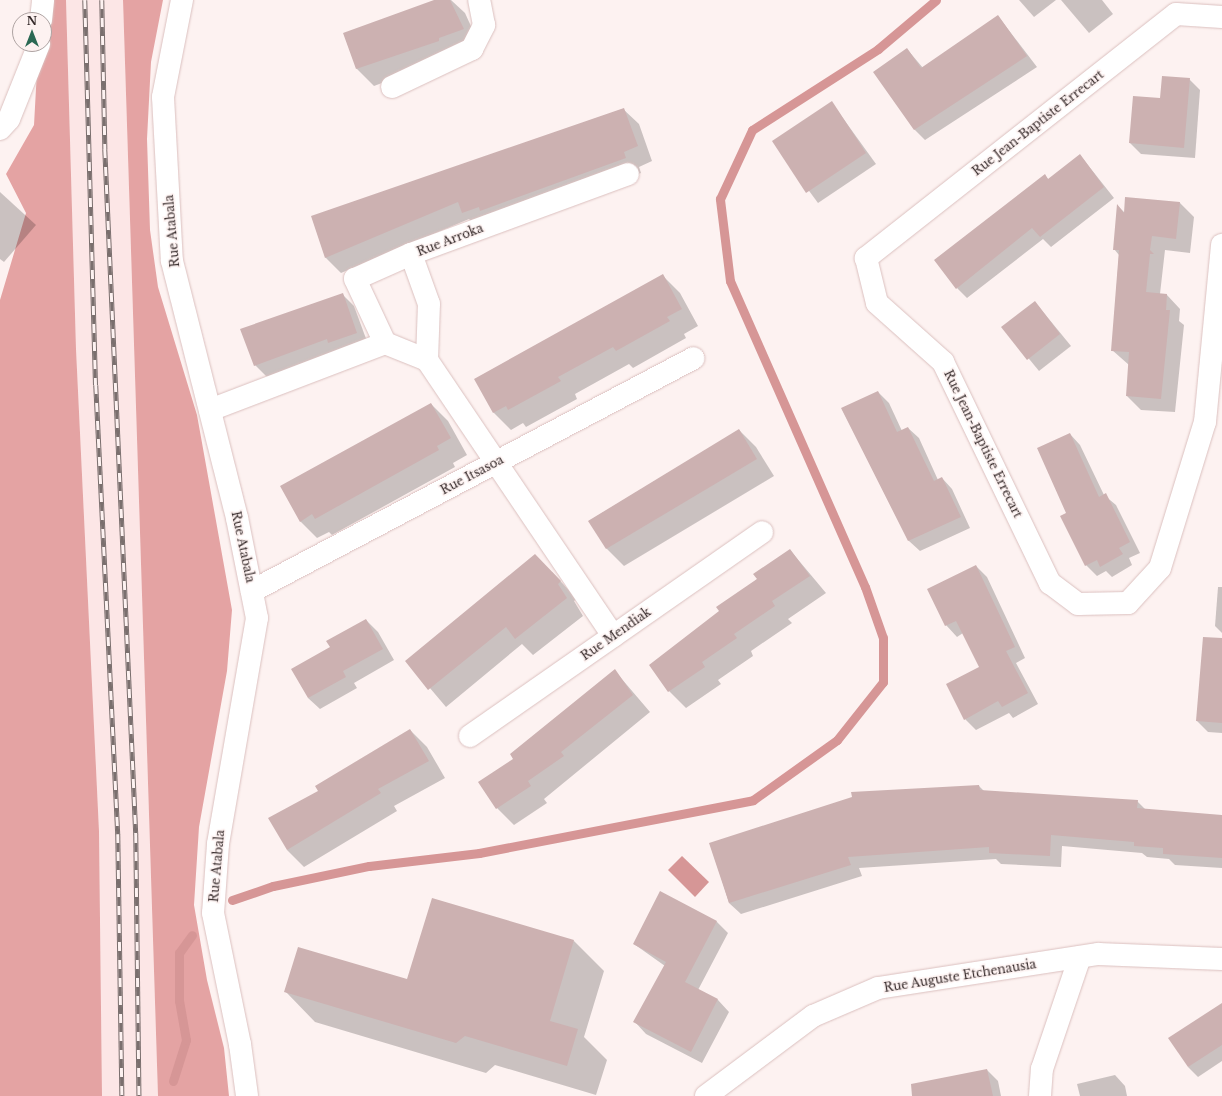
<!DOCTYPE html>
<html>
<head>
<meta charset="utf-8">
<style>
  body { margin:0 }
  #map { position:relative; width:1222px; height:1096px; overflow:hidden; background:#fdf2f1; font-family:"Libre Baskerville",serif }
  div>[style] { position:absolute }
  .built>* { inset:0; background:#fce6e6 }
  .forest>* { inset:0; background:#e4a3a3 }
  .water>* { inset:0; background:#d69696 }
  .shadow>* { inset:0; background:#0003 }
  .stream>* { height:9px; margin:-4.5px; padding:0 4.5px; transform-origin:4.5px; border-radius:4.5px; background:#d69696 }
  .building>* { inset:0; background:#ccb1b1 }
  .roads { filter:drop-shadow(0 0 1px #dbc0bf) drop-shadow(0 0 1px #dbc0bf) }
  .minor>* { height:22px; margin:-11px; padding:0 11px; transform-origin:11px; border-radius:11px; background:#fff }
  .rail>* { height:4.5px; margin-top:-2.25px; transform-origin:0; background:repeating-linear-gradient(90deg,#fdf2f1 0 9px,#7a6f6e 0 18px); box-sizing:border-box; border-block:1px solid #7a6f6e }
  span { translate:-50% -50%; white-space:nowrap; text-align:center; line-height:1.15; -webkit-text-stroke:3px #fdf2f1; paint-order:stroke }
  .street-label { font-size:12px; color:#352a2a }
  .north { position:absolute; left:12px; top:12px; width:40px; height:40px; box-sizing:border-box; background:#fdf2f1; border:1px solid #ada2a1; border-radius:50%; rotate:0deg; font-size:11px; font-weight:700; line-height:16px; text-align:center; color:#352a2a }
  .north::after { content:''; display:block; margin:auto; width:14px; height:18px; background:#2b6954; clip-path:polygon(50% 0,100% 100%,50% 72%,0 100%) }
</style>
</head>
<body>
<div id="map">
  <div class="built">
    <i style="clip-path:polygon(66px 0,123px 0,158px 1096px,102px 1096px,99px 831px,76px 349px)"></i>
  </div>
  <div class="forest">
    <i style="clip-path:polygon(43px 0,66px 0,76px 349px,99px 831px,102px 1096px,0 1096px,0 300px,26px 213px,6px 174px,34px 125px,38px 52px,44px 44px)"></i>
    <i style="clip-path:polygon(123px 0,163px 0,151px 62px,147px 139px,150px 230px,158px 287px,197px 415px,232px 610px,227px 671px,199px 827px,194px 905px,207px 980px,224px 1048px,229px 1096px,158px 1096px)"></i>
  </div>
  <div class="water">
    <i style="clip-path:polygon(682px 856px,709px 882px,695px 897px,668px 870px)"></i>
  </div>
  <div class="shadow">
    <i style="clip-path:polygon(437px 0,451px 0,465px 13px,480px 46px,374px 86px,357px 69px,344px 34px)"></i>
    <i style="clip-path:polygon(1019px 0,1056px 0,1034px 17px)"></i>
    <i style="clip-path:polygon(1061px 0,1102px 0,1113px 14px,1089px 33px)"></i>
    <i style="clip-path:polygon(998px 16px,1037px 67px,925px 140px,914px 129px,907px 49px,923px 68px)"></i>
    <i style="clip-path:polygon(1189px 79px,1200px 90px,1195px 158px,1141px 154px,1130px 143px)"></i>
    <i style="clip-path:polygon(832px 103px,876px 164px,818px 203px,773px 142px)"></i>
    <i style="clip-path:polygon(623px 109px,639px 124px,652px 161px,639px 167px,641px 173px,496px 226px,478px 228px,469px 219px,341px 273px,326px 258px,313px 217px)"></i>
    <i style="clip-path:polygon(1080px 155px,1114px 198px,1051px 247px,1043px 239px,967px 298px,957px 288px,1045px 176px,1049px 180px)"></i>
    <i style="clip-path:polygon(0 192px,36px 225px,4px 262px,0 259px)"></i>
    <i style="clip-path:polygon(1180px 203px,1194px 217px,1190px 253px,1165px 250px,1160px 294px,1167px 295px,1180px 309px,1179px 321px,1184px 325px,1175px 412px,1141px 410px,1127px 396px,1129px 365px,1112px 350px,1119px 255px,1114px 249px,1118px 206px,1125px 213px)"></i>
    <i style="clip-path:polygon(663px 276px,680px 293px,698px 326px,684px 334px,686px 338px,633px 368px,629px 364px,575px 394px,577px 399px,526px 427px,523px 423px,511px 430px,494px 413px,476px 380px)"></i>
    <i style="clip-path:polygon(343px 295px,354px 306px,368px 344px,267px 377px,255px 365px)"></i>
    <i style="clip-path:polygon(1035px 302px,1071px 346px,1039px 371px,1003px 327px)"></i>
    <i style="clip-path:polygon(878px 392px,889px 403px,902px 431px,908px 428px,919px 438px,938px 480px,942px 478px,952px 489px,970px 528px,920px 551px,909px 541px,842px 409px)"></i>
    <i style="clip-path:polygon(431px 404px,448px 421px,467px 455px,453px 463px,455px 467px,332px 535px,329px 532px,317px 538px,300px 521px)"></i>
    <i style="clip-path:polygon(739px 430px,756px 447px,774px 476px,624px 566px,607px 549px,589px 521px)"></i>
    <i style="clip-path:polygon(1070px 434px,1080px 445px,1104px 495px,1116px 505px,1140px 553px,1129px 558px,1132px 565px,1112px 577px,1106px 571px,1097px 576px,1086px 565px,1067px 514px)"></i>
    <i style="clip-path:polygon(790px 550px,826px 593px,788px 619px,792px 623px,751px 651px,753px 656px,718px 680px,721px 684px,686px 708px,669px 691px,720px 612px)"></i>
    <i style="clip-path:polygon(976px 566px,987px 577px,1025px 658px,1016px 663px,1038px 704px,1013px 718px,1009px 713px,976px 730px,965px 719px,981px 668px,963px 633px,957px 637px,946px 625px)"></i>
    <i style="clip-path:polygon(552px 572px,577px 599px,574px 601px,583px 616px,533px 655px,522px 644px,446px 707px,407px 661px)"></i>
    <i style="clip-path:polygon(1218px 587px,1222px 587px,1222px 633px,1215px 626px)"></i>
    <i style="clip-path:polygon(366px 620px,378px 632px,394px 660px,354px 683px,357px 688px,320px 709px,308px 698px,331px 648px)"></i>
    <i style="clip-path:polygon(615px 671px,650px 712px,544px 799px,547px 803px,514px 825px,497px 808px,514px 760px)"></i>
    <i style="clip-path:polygon(1222px 677px,1222px 733px,1208px 732px,1197px 721px)"></i>
    <i style="clip-path:polygon(410px 730px,427px 747px,445px 778px,394px 806px,397px 811px,304px 867px,287px 850px,319px 791px)"></i>
    <i style="clip-path:polygon(979px 786px,984px 791px,1137px 801px,1146px 810px,1222px 816px,1222px 868px,1175px 865px,1169px 859px,1147px 857px,1142px 853px,1062px 846px,1061px 867px,1001px 864px,996px 859px,859px 868px,862px 876px,741px 914px,729px 903px,711px 844px)"></i>
    <i style="clip-path:polygon(660px 893px,717px 922px,728px 933px,698px 990px,718px 1000px,729px 1012px,702px 1063px,646px 1034px,635px 1022px,665px 966px,634px 944px)"></i>
    <i style="clip-path:polygon(574px 941px,604px 971px,584px 1037px,607px 1060px,596px 1095px,495px 1065px,486px 1073px,315px 1022px,286px 992px,407px 980px)"></i>
    <i style="clip-path:polygon(1222px 1004px,1222px 1061px,1198px 1077px,1188px 1067px)"></i>
    <i style="clip-path:polygon(987px 1070px,998px 1081px,1001px 1096px,937px 1096px)"></i>
    <i style="clip-path:polygon(1115px 1075px,1125px 1086px,1127px 1096px,1080px 1096px,1077px 1084px)"></i>
  </div>
  <div class="stream">
    <i style="left:232px;top:900px;width:43px;rotate:-18.9deg"></i>
    <i style="left:273px;top:886px;width:98px;rotate:-11.8deg"></i>
    <i style="left:369px;top:866px;width:111px;rotate:-6.7deg"></i>
    <i style="left:479px;top:853px;width:279px;rotate:-10.9deg"></i>
    <i style="left:753px;top:800px;width:103px;rotate:-35.5deg"></i>
    <i style="left:837px;top:740px;width:74px;rotate:-51.6deg"></i>
    <i style="left:883px;top:682px;width:44px;rotate:-90deg"></i>
    <i style="left:883px;top:638px;width:54px;rotate:-109.4deg"></i>
    <i style="left:865px;top:587px;width:334px;rotate:-113.8deg"></i>
    <i style="left:730px;top:281px;width:83px;rotate:-97deg"></i>
    <i style="left:720px;top:199px;width:76px;rotate:-65.1deg"></i>
    <i style="left:752px;top:130px;width:150px;rotate:-32.7deg"></i>
    <i style="left:878px;top:49px;width:76px;rotate:-40.2deg"></i>
    <i style="left:173px;top:1081px;width:43px;rotate:-72.4deg"></i>
    <i style="left:186px;top:1040px;width:40px;rotate:-100deg"></i>
    <i style="left:179px;top:1001px;width:48px;rotate:-90deg"></i>
    <i style="left:179px;top:953px;width:22px;rotate:-54deg"></i>
  </div>
  <div class="building">
    <i style="clip-path:polygon(434px 0,450px 0,464px 29px,439px 38px,439px 41px,356px 69px,343px 33px)"></i>
    <i style="clip-path:polygon(998px 15px,1027px 56px,914px 130px,873px 72px,907px 48px,921px 68px)"></i>
    <i style="clip-path:polygon(1162px 76px,1190px 78px,1184px 148px,1129px 143px,1133px 96px,1160px 98px)"></i>
    <i style="clip-path:polygon(832px 101px,866px 153px,806px 193px,772px 141px)"></i>
    <i style="clip-path:polygon(624px 108px,638px 146px,624px 152px,626px 158px,480px 211px,479px 207px,462px 213px,458px 202px,325px 258px,311px 216px)"></i>
    <i style="clip-path:polygon(1080px 154px,1104px 187px,1040px 237px,1032px 228px,956px 289px,934px 260px,1045px 174px,1048px 179px)"></i>
    <i style="clip-path:polygon(1125px 197px,1180px 202px,1176px 239px,1152px 236px,1150px 250px,1154px 254px,1150px 254px,1146px 292px,1167px 294px,1166px 310px,1170px 310px,1161px 399px,1126px 396px,1129px 352px,1111px 351px,1119px 250px,1113px 250px,1117px 204px,1124px 213px)"></i>
    <i style="clip-path:polygon(663px 274px,682px 309px,667px 317px,670px 321px,616px 351px,613px 347px,558px 377px,561px 381px,508px 410px,506px 406px,493px 413px,474px 379px)"></i>
    <i style="clip-path:polygon(343px 293px,357px 333px,328px 343px,327px 339px,254px 366px,240px 329px)"></i>
    <i style="clip-path:polygon(1035px 301px,1060px 334px,1027px 360px,1001px 327px)"></i>
    <i style="clip-path:polygon(878px 391px,897px 432px,908px 427px,934px 481px,942px 477px,961px 517px,908px 541px,841px 408px)"></i>
    <i style="clip-path:polygon(431px 403px,451px 438px,437px 446px,439px 450px,315px 519px,312px 514px,300px 522px,280px 486px)"></i>
    <i style="clip-path:polygon(739px 429px,757px 459px,606px 549px,588px 521px)"></i>
    <i style="clip-path:polygon(1070px 433px,1099px 497px,1106px 493px,1130px 542px,1119px 548px,1123px 554px,1100px 567px,1097px 560px,1085px 566px,1060px 516px,1066px 513px,1037px 448px)"></i>
    <i style="clip-path:polygon(790px 549px,810px 576px,772px 601px,775px 606px,734px 634px,737px 638px,702px 662px,705px 667px,668px 692px,649px 665px,719px 611px,716px 607px,757px 579px,753px 574px)"></i>
    <i style="clip-path:polygon(535px 554px,561px 581px,558px 584px,567px 598px,515px 639px,506px 627px,428px 690px,405px 661px)"></i>
    <i style="clip-path:polygon(976px 565px,1015px 647px,1006px 651px,1028px 693px,1002px 707px,998px 701px,964px 720px,946px 684px,979px 667px,956px 621px,945px 626px,927px 589px)"></i>
    <i style="clip-path:polygon(366px 619px,383px 649px,343px 671px,346px 677px,308px 698px,291px 669px,330px 647px,326px 641px)"></i>
    <i style="clip-path:polygon(1203px 637px,1222px 638px,1222px 723px,1196px 721px)"></i>
    <i style="clip-path:polygon(615px 669px,633px 695px,561px 752px,564px 756px,528px 781px,531px 786px,496px 809px,478px 782px,513px 759px,510px 754px)"></i>
    <i style="clip-path:polygon(410px 729px,429px 761px,378px 789px,381px 793px,287px 850px,268px 818px,318px 791px,315px 786px)"></i>
    <i style="clip-path:polygon(979px 785px,980px 790px,1138px 800px,1137px 808px,1222px 815px,1222px 858px,1163px 854px,1163px 848px,1134px 846px,1134px 842px,1051px 835px,1050px 856px,989px 853px,989px 847px,848px 857px,851px 865px,729px 903px,709px 843px,852px 797px,851px 792px)"></i>
    <i style="clip-path:polygon(660px 891px,717px 921px,685px 982px,718px 999px,691px 1052px,633px 1022px,666px 962px,633px 944px)"></i>
    <i style="clip-path:polygon(432px 898px,574px 940px,550px 1021px,578px 1029px,567px 1066px,465px 1036px,456px 1043px,284px 992px,298px 947px,407px 979px)"></i>
    <i style="clip-path:polygon(1222px 1003px,1222px 1045px,1188px 1067px,1168px 1038px)"></i>
    <i style="clip-path:polygon(987px 1069px,993px 1096px,912px 1096px,911px 1084px)"></i>
  </div>
  <div class="roads">
    <div class="minor">
      <i style="left:182px;top:0;width:99px;rotate:101.1deg"></i>
      <i style="left:163px;top:97px;width:164px;rotate:86.9deg"></i>
      <i style="left:172px;top:261px;width:265px;rotate:75.8deg"></i>
      <i style="left:237px;top:518px;width:102px;rotate:78.7deg"></i>
      <i style="left:257px;top:618px;width:229px;rotate:99.8deg"></i>
      <i style="left:218px;top:844px;width:69px;rotate:94.1deg"></i>
      <i style="left:213px;top:913px;width:134px;rotate:78.4deg"></i>
      <i style="left:240px;top:1044px;width:52px;rotate:82.3deg"></i>
      <i style="left:1222px;top:17px;width:46px;rotate:-176.3deg"></i>
      <i style="left:1176px;top:14px;width:395px;rotate:141.8deg"></i>
      <i style="left:866px;top:258px;width:46px;rotate:76.3deg"></i>
      <i style="left:877px;top:303px;width:89px;rotate:41.8deg"></i>
      <i style="left:943px;top:362px;width:246px;rotate:64.2deg"></i>
      <i style="left:1050px;top:583px;width:35px;rotate:37deg"></i>
      <i style="left:1078px;top:604px;width:50px;rotate:-1.1deg"></i>
      <i style="left:1128px;top:603px;width:47px;rotate:-47.6deg"></i>
      <i style="left:1160px;top:568px;width:153px;rotate:-72.9deg"></i>
      <i style="left:1205px;top:422px;width:178px;rotate:-84.5deg"></i>
      <i style="left:41px;top:20px;width:20px;rotate:-84deg"></i>
      <i style="left:392px;top:87px;width:89px;rotate:-25.4deg"></i>
      <i style="left:472px;top:49px;width:27px;rotate:-63deg"></i>
      <i style="left:484px;top:25px;width:25px;rotate:-101deg"></i>
      <i style="left:0;top:129px;width:13px;rotate:-48deg"></i>
      <i style="left:9px;top:119px;width:81px;rotate:-68.2deg"></i>
      <i style="left:385px;top:343px;width:71px;rotate:-115.1deg"></i>
      <i style="left:355px;top:279px;width:61px;rotate:-24.1deg"></i>
      <i style="left:427px;top:360px;width:333px;rotate:56deg"></i>
      <i style="left:210px;top:410px;width:187px;rotate:-20.9deg"></i>
      <i style="left:385px;top:343px;width:45px;rotate:22deg"></i>
      <i style="left:427px;top:360px;width:56px;rotate:-88deg"></i>
      <i style="left:429px;top:304px;width:53px;rotate:-109.8deg"></i>
      <i style="left:411px;top:254px;width:231px;rotate:-20.2deg"></i>
      <i style="left:252px;top:591px;width:499px;rotate:-27.8deg"></i>
      <i style="left:470px;top:736px;width:356px;rotate:-34.9deg"></i>
      <i style="left:706px;top:1096px;width:134px;rotate:-36.8deg"></i>
      <i style="left:813px;top:1016px;width:71px;rotate:-23.3deg"></i>
      <i style="left:878px;top:988px;width:223px;rotate:-8.8deg"></i>
      <i style="left:1098px;top:954px;width:124px;rotate:2.3deg"></i>
      <i style="left:1040px;top:1096px;width:27px;rotate:-86deg"></i>
      <i style="left:1042px;top:1069px;width:118px;rotate:-71.3deg"></i>
    </div>
  </div>
  <div class="rail">
    <i style="left:85px;top:0;width:385px;rotate:88.4deg"></i>
    <i style="left:96px;top:385px;width:450px;rotate:87.2deg"></i>
    <i style="left:118px;top:834px;width:262px;rotate:89.1deg"></i>
    <i style="left:102px;top:0;width:149px;rotate:88.8deg"></i>
    <i style="left:105px;top:149px;width:686px;rotate:87.41deg"></i>
    <i style="left:136px;top:834px;width:262px;rotate:89.3deg"></i>
  </div>
  <div class="street-label">
    <span style="left:1038px;top:123px;rotate:-38deg">Rue Jean-Baptiste Errecart</span>
    <span style="left:172px;top:231px;rotate:-95deg">Rue Atabala</span>
    <span style="left:450px;top:240px;rotate:-21deg">Rue Arroka</span>
    <span style="left:983px;top:444px;rotate:64deg">Rue Jean-Baptiste Errecart</span>
    <span style="left:472px;top:475px;rotate:-28deg">Rue Itsasoa</span>
    <span style="left:243px;top:547px;rotate:78deg">Rue Atabala</span>
    <span style="left:616px;top:634px;rotate:-35deg">Rue Mendiak</span>
    <span style="left:217px;top:866px;rotate:-85deg">Rue Atabala</span>
    <span style="left:960px;top:976px;rotate:-9deg">Rue Auguste Etchenausia</span>
  </div>
  <div class="north">N</div>
</div>
</body>
</html>
